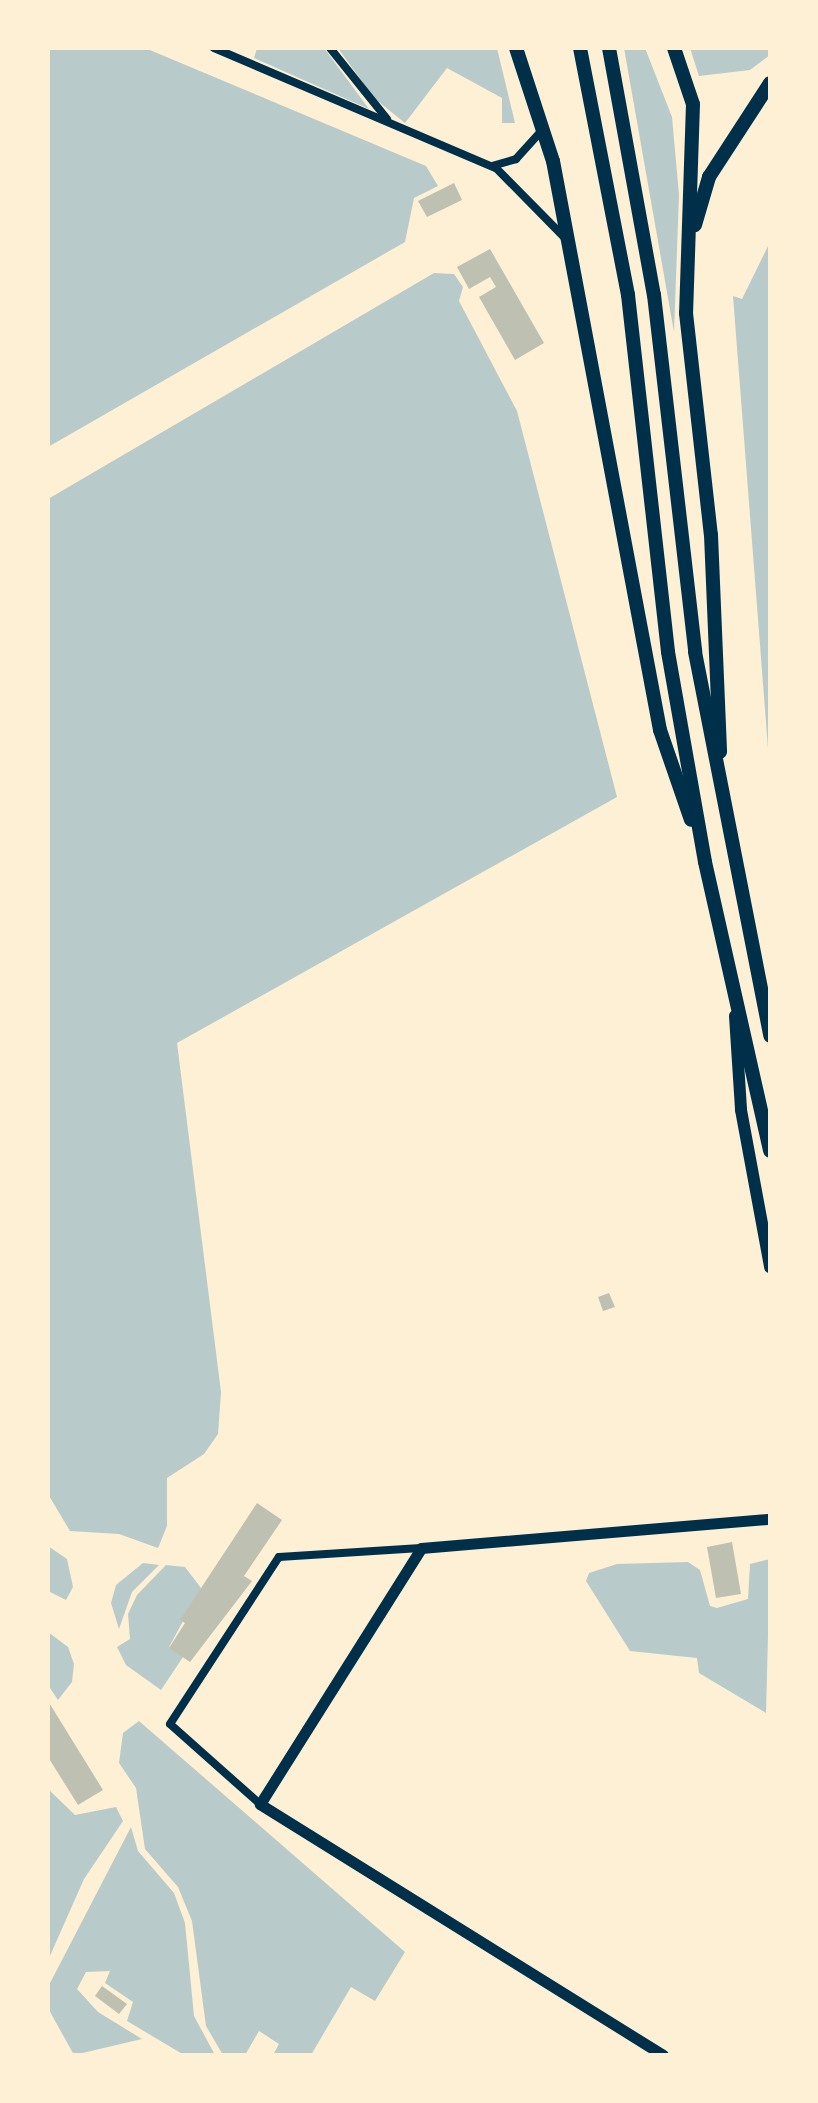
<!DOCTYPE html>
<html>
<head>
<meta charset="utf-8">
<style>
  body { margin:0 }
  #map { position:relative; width:818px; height:2103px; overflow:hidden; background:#fdf0d5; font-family:Overpass,sans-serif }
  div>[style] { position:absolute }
  .green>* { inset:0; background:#b9caca }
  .building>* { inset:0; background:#bec0b2 }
  .minor>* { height:8px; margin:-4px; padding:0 4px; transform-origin:4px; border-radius:4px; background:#003049 }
  .tertiary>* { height:11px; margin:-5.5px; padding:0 5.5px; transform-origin:5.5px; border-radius:5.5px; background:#003049 }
  .secondary>* { height:12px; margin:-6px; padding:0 6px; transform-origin:6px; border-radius:6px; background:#003049 }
  .primary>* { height:14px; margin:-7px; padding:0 7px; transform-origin:7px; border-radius:7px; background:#003049 }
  span { translate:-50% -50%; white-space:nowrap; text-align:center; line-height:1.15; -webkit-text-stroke:6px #fdf0d5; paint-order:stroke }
  .frame { position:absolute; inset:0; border:50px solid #fdf0d5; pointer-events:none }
</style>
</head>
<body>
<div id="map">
  <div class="green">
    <i style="clip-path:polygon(48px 48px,145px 48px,426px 166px,438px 186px,414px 198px,405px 242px,48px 447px)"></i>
    <i style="clip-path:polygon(257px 48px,324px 48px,369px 109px,254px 58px)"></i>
    <i style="clip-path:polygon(338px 48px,497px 48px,515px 123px,502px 123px,502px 98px,447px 68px,405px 123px,374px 98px)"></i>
    <i style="clip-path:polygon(624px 48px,645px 48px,672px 117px,679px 195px,674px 332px)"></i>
    <i style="clip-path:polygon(690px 48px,770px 48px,770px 55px,750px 70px,699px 76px)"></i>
    <i style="clip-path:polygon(770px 242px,770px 774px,733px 296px,742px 299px)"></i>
    <i style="clip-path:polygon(434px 273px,454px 274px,463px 287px,459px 301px,517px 411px,617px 797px,177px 1043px,221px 1392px,218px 1434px,204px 1454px,167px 1478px,167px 1526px,158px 1548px,119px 1534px,70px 1531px,48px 1494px,48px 499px)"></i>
    <i style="clip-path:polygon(48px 1546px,67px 1559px,73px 1587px,66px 1600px,48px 1591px)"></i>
    <i style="clip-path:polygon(770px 1559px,766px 1713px,699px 1673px,697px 1658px,630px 1651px,586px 1581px,589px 1573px,617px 1564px,688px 1562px,700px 1570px,710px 1606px,717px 1608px,748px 1599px,750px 1564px)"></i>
    <i style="clip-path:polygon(143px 1563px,159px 1565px,132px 1592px,119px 1629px,111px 1603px,116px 1585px)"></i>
    <i style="clip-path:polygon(166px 1565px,185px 1567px,201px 1588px,169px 1647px,183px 1657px,161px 1690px,126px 1665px,117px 1647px,130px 1639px,128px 1614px,137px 1595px)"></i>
    <i style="clip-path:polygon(48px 1632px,68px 1647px,74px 1664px,72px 1682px,58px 1700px,48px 1685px)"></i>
    <i style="clip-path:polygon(139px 1721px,405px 1952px,375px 2001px,351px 1987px,311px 2055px,273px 2055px,279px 2044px,259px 2031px,245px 2055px,223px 2055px,206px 2026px,192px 1921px,178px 1887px,145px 1849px,136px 1788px,119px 1763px,123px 1733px)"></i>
    <i style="clip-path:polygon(48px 1789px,75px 1815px,116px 1807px,123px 1821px,84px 1879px,49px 1958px)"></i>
    <i style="clip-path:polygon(131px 1827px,138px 1851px,174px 1893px,185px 1923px,194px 2016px,215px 2055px,184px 2055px,127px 2021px,133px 2002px,105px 1983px,110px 1971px,86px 1972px,77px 1989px,98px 2012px,142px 2039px,74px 2055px,48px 2008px,48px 1987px)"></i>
  </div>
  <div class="building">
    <i style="clip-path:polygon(454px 183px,462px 200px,427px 217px,418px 201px)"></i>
    <i style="clip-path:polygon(490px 249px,544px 343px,515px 360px,479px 297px,496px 287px,490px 277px,469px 289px,457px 267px)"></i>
    <i style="clip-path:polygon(609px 1293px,615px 1307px,603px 1311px,598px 1297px)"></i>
    <i style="clip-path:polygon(257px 1503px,282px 1520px,244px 1576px,252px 1581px,190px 1662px,169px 1648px,185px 1623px,180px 1620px)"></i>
    <i style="clip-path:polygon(732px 1542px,741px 1594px,716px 1598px,707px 1547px)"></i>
    <i style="clip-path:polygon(48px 1701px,103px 1790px,78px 1805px,48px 1757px)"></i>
    <i style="clip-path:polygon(102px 1986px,127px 2004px,119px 2014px,95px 1996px)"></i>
  </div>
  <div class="minor">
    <i style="left:214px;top:48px;width:306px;rotate:23.1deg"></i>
    <i style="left:496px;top:168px;width:97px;rotate:45.4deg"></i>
    <i style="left:330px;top:48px;width:91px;rotate:51.2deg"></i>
    <i style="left:492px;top:166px;width:25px;rotate:-16deg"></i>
    <i style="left:516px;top:159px;width:42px;rotate:-47.9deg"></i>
    <i style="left:260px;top:1804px;width:120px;rotate:-138.4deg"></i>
    <i style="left:170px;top:1724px;width:199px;rotate:-56.9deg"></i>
    <i style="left:279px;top:1557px;width:142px;rotate:-3.6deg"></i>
  </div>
  <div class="tertiary">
    <i style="left:663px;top:2055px;width:475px;rotate:-148.1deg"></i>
    <i style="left:260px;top:1804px;width:302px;rotate:-57.8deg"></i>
    <i style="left:421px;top:1548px;width:350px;rotate:-4.8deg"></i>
  </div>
  <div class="secondary">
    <i style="left:735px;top:1016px;width:94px;rotate:86.3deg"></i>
    <i style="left:741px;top:1110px;width:160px;rotate:79.5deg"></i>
  </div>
  <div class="primary">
    <i style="left:516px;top:48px;width:119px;rotate:71.9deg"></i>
    <i style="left:553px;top:161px;width:579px;rotate:79.35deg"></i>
    <i style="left:660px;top:730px;width:95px;rotate:71deg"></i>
    <i style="left:580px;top:48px;width:252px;rotate:79deg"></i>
    <i style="left:628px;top:295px;width:359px;rotate:83.6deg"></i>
    <i style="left:668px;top:652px;width:213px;rotate:80deg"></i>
    <i style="left:705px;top:862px;width:296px;rotate:77.3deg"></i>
    <i style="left:609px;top:48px;width:251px;rotate:79.7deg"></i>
    <i style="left:654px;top:295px;width:359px;rotate:83.4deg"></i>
    <i style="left:695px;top:652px;width:391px;rotate:78.9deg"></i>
    <i style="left:674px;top:48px;width:59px;rotate:71.3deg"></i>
    <i style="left:693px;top:104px;width:209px;rotate:91.9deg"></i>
    <i style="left:686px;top:313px;width:223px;rotate:83.6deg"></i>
    <i style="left:711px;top:535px;width:217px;rotate:87.6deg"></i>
    <i style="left:695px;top:225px;width:50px;rotate:-73.7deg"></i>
    <i style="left:709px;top:177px;width:112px;rotate:-57deg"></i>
  </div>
  <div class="frame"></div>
</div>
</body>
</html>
